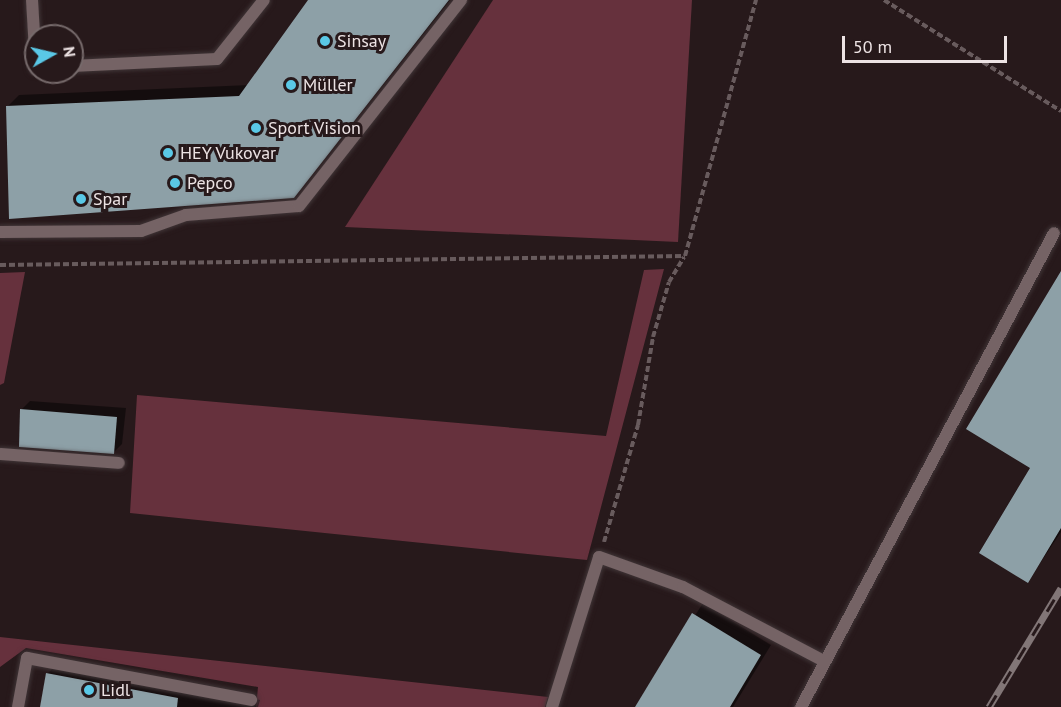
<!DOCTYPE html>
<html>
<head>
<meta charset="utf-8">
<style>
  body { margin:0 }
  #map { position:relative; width:1061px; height:707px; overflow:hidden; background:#27191b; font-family:"PT Sans",sans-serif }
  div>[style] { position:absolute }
  .green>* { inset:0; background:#66313d }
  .shadow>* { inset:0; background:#0007 }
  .building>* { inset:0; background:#8da0a7 }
  .path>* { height:4px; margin-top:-2px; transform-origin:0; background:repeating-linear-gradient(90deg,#685b5d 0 6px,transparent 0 9px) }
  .roads { filter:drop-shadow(0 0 2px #403537) drop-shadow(0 0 2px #403537) }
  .lane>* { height:12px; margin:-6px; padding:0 6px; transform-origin:6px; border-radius:6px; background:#756365 }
  .rail>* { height:7px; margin-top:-3.5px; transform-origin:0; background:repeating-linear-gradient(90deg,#27191b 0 14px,#827677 0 28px); box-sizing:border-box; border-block:2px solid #827677 }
  .dots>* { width:16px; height:16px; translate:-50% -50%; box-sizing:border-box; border:3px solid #27191b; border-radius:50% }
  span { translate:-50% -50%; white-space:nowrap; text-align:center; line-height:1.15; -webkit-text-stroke:6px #27191b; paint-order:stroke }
  .poi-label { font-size:18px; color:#ede3e4 }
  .left { translate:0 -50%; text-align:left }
  .north { position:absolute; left:24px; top:24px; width:60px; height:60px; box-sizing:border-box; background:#27191b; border:2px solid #766a6b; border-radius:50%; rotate:82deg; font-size:16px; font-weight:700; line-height:24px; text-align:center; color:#ede3e4 }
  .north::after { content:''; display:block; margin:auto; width:21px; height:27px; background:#5ac8e6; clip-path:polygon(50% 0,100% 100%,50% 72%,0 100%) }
  .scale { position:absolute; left:842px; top:36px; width:165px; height:27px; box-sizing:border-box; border:3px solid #ede3e4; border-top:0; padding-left:8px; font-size:18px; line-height:21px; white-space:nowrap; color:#ede3e4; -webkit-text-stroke:4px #27191b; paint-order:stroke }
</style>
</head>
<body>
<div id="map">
  <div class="green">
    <i style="clip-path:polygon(493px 0,692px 0,678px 242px,345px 227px)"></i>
    <i style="clip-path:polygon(664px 269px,587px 560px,130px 513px,137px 395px,606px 436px,644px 270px)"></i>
    <i style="clip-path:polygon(25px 272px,4px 383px,0 385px,0 273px)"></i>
    <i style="clip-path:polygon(0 637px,548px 697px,545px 707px,256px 707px,258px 687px,26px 648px,0 667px)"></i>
  </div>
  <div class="shadow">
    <i style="clip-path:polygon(310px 0,450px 0,294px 197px,7px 107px,19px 95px,249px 85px)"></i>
    <i style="clip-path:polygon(1061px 274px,1061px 532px,1028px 581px,1032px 467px)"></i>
    <i style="clip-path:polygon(30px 401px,126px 408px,122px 444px,113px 453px,21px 410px)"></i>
    <i style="clip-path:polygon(703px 603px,771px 645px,733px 707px,637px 707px)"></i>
    <i style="clip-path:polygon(59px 662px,260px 700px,258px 707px,41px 707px,47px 674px)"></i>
  </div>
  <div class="building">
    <i style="clip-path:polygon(308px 0,449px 0,294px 198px,9px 219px,6px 106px,239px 96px)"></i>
    <i style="clip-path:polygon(1061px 271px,1061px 528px,1028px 583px,979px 553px,1030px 468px,966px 429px)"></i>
    <i style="clip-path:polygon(20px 409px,117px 417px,114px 454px,19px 447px)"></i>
    <i style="clip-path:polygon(692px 613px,761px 655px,730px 707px,635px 707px)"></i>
    <i style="clip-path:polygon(46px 673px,178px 698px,177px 707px,40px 707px)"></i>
  </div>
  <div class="path">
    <i style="left:884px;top:0;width:209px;rotate:32.1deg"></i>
    <i style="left:0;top:265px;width:685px;rotate:-0.75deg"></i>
    <i style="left:685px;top:256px;width:266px;rotate:-74.5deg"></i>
    <i style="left:604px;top:542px;width:122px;rotate:-73.8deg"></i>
    <i style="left:638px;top:425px;width:89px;rotate:-80.3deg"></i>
    <i style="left:653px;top:337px;width:57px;rotate:-73.8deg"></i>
    <i style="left:669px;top:282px;width:29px;rotate:-59deg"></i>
  </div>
  <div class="roads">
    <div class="lane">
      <i style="left:32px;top:0;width:68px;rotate:86.6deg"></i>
      <i style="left:72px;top:66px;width:145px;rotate:-2.8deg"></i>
      <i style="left:217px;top:59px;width:75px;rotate:-51.5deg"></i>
      <i style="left:0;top:232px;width:141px;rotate:-0.4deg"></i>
      <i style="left:141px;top:231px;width:48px;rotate:-19.6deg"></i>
      <i style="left:186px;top:215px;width:113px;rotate:-4.6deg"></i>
      <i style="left:299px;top:206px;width:262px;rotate:-51.8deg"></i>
      <i style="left:0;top:454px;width:119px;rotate:4.3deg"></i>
      <i style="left:18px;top:707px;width:50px;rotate:-79.6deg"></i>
      <i style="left:27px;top:658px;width:228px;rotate:10.6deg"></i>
      <i style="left:552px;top:707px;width:157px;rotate:-72.6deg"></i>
      <i style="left:599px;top:557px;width:89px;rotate:19.7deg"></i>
      <i style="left:683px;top:587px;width:157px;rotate:27.7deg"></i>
      <i style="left:801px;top:707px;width:537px;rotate:-61.91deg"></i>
    </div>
  </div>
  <div class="rail">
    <i style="left:989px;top:707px;width:139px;rotate:-58.8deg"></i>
  </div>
  <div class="dots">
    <i style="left:325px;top:41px;background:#5ac8e6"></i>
    <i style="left:291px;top:85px;background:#5ac8e6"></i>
    <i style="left:256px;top:128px;background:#5ac8e6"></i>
    <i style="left:168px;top:153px;background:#5ac8e6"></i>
    <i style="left:175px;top:183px;background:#5ac8e6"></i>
    <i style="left:81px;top:199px;background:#5ac8e6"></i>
    <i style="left:89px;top:690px;background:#5ac8e6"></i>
  </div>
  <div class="poi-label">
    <span class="left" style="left:337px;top:41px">Sinsay</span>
    <span class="left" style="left:303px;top:85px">Müller</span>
    <span class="left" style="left:268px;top:128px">Sport Vision</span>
    <span class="left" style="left:180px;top:153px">HEY Vukovar</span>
    <span class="left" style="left:187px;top:183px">Pepco</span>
    <span class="left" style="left:93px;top:199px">Spar</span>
    <span class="left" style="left:101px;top:690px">Lidl</span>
  </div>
  <div class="north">N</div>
  <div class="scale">50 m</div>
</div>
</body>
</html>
